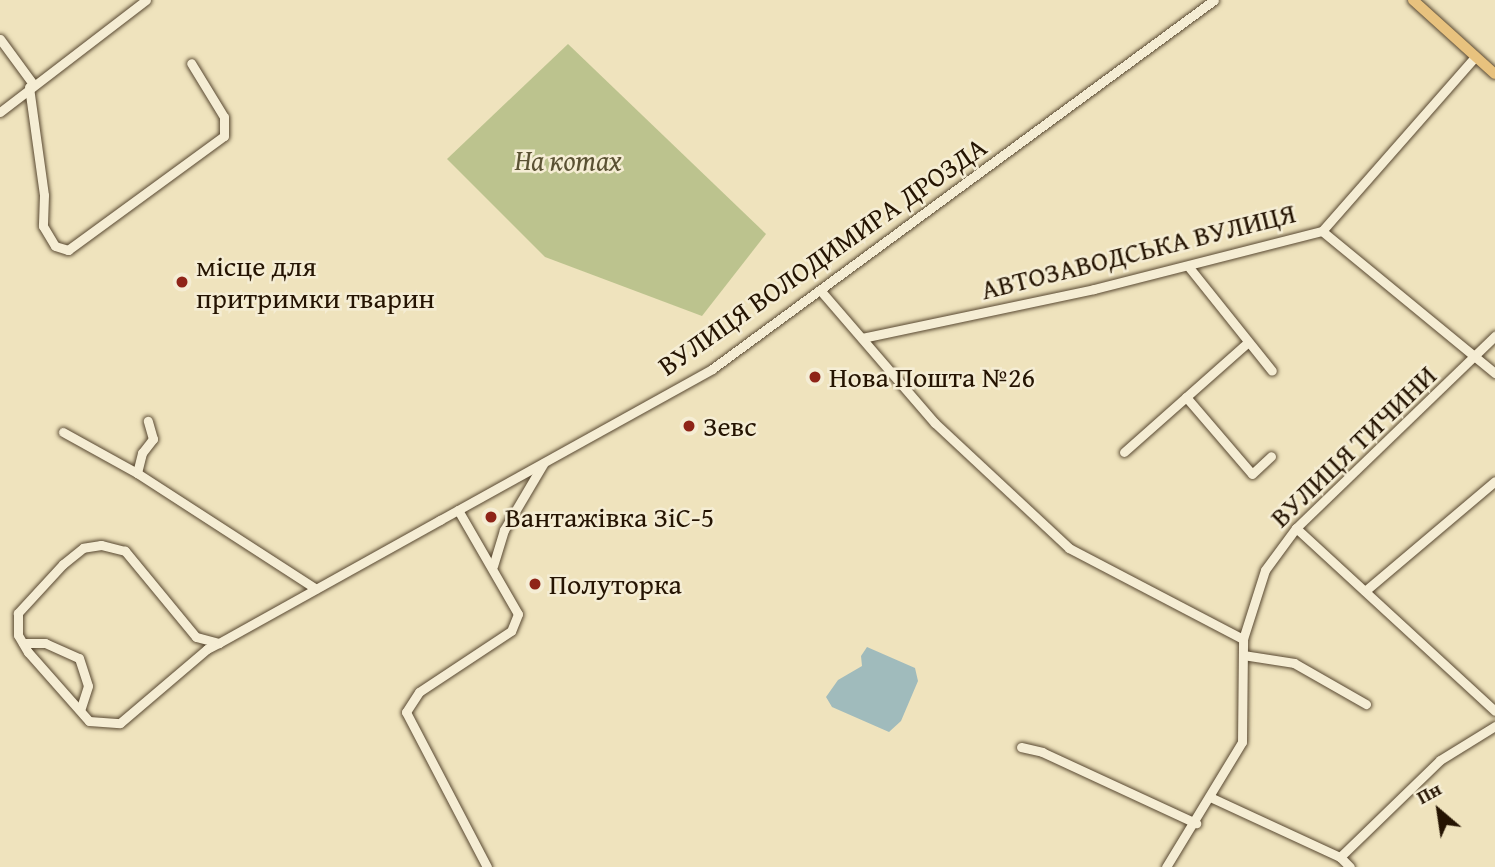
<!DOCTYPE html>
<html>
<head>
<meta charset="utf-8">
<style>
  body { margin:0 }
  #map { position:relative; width:1495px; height:867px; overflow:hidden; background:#efe3bd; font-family:"Gentium Book Plus",serif }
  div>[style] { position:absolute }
  .green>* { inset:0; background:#bcc38e }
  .water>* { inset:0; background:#a0bbbc }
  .roads { filter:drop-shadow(0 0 2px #584831) drop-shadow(0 0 2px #584831) }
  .minor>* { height:9px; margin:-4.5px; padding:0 4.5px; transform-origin:4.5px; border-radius:4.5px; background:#f5edd4 }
  .major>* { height:10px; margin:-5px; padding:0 5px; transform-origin:5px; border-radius:5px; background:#e8c27e }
  .dots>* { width:19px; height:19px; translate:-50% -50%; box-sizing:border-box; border:4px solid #f5edd4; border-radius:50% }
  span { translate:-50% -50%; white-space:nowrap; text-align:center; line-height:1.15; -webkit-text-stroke:5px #f5edd4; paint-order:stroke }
  .park-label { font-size:28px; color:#5a5133; font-style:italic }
  .street-label { font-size:28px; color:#251402 }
  .poi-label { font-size:28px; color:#251402 }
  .left { translate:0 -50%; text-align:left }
  .north { position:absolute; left:1404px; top:776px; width:70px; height:70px; -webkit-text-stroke:5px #f5edd4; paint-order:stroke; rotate:331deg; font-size:19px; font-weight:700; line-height:28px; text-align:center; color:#251402 }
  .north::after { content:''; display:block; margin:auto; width:24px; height:32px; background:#251402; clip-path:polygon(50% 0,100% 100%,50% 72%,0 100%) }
</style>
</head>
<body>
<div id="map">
  <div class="green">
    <i style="clip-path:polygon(568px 44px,766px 234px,702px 316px,545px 257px,447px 159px)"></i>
  </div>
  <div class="water">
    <i style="clip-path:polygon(867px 647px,915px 668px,918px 681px,901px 721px,889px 732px,832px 707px,826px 697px,838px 680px,862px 666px,861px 656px)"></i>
  </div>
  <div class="roads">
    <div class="minor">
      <i style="left:0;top:39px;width:56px;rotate:53.7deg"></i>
      <i style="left:29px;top:87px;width:109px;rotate:82.1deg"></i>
      <i style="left:44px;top:195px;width:31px;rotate:92deg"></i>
      <i style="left:43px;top:226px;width:23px;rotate:59deg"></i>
      <i style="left:55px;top:246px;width:14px;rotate:17deg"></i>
      <i style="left:68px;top:250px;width:193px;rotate:-36.2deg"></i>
      <i style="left:224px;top:136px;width:19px;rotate:-90deg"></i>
      <i style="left:224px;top:117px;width:63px;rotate:-121.4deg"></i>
      <i style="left:0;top:112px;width:184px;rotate:-37.5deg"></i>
      <i style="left:1322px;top:231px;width:224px;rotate:39.4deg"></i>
      <i style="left:1188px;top:266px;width:134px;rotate:51.3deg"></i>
      <i style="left:820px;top:290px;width:176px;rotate:49.2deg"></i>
      <i style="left:935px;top:423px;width:183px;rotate:43deg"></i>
      <i style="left:1069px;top:548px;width:196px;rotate:27.6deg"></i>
      <i style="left:862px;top:338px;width:237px;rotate:-11.9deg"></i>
      <i style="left:1094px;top:289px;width:235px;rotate:-14.3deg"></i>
      <i style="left:1322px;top:231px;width:232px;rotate:-48.7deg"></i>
      <i style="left:1186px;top:397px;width:101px;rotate:49.4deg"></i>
      <i style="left:1252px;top:474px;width:26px;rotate:-43deg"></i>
      <i style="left:63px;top:432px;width:85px;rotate:29deg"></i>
      <i style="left:137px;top:473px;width:213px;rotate:32.9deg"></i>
      <i style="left:1124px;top:452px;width:163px;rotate:-41.5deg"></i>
      <i style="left:137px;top:473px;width:21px;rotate:-76deg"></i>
      <i style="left:142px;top:453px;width:18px;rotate:-52deg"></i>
      <i style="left:153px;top:439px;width:19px;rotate:-106deg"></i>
      <i style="left:458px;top:510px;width:120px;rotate:60deg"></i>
      <i style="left:518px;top:614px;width:18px;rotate:112deg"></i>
      <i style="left:511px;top:631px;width:110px;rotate:146.5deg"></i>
      <i style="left:419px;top:692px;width:24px;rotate:123deg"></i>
      <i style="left:406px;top:712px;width:175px;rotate:62.4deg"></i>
      <i style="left:1296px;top:528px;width:270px;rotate:42.6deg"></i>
      <i style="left:493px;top:566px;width:38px;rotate:-73deg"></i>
      <i style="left:504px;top:530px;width:77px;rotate:-59.4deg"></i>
      <i style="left:1365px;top:591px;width:170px;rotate:-40.2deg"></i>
      <i style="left:23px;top:643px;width:22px"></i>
      <i style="left:45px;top:643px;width:37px;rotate:24deg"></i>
      <i style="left:79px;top:658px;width:29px;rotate:72deg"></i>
      <i style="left:88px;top:686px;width:25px;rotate:108deg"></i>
      <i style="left:219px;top:643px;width:24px;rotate:-165deg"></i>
      <i style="left:196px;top:637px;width:112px;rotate:-129.5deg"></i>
      <i style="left:125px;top:551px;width:25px;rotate:-166deg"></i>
      <i style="left:101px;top:545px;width:18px;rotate:171deg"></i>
      <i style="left:83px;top:548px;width:26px;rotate:141deg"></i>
      <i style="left:63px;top:564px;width:67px;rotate:132.6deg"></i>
      <i style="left:18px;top:613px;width:22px;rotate:90deg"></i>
      <i style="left:18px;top:635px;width:20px;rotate:60deg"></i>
      <i style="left:28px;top:652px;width:92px;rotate:48.5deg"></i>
      <i style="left:89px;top:721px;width:31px;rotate:4deg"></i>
      <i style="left:120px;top:723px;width:114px;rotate:-40.4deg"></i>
      <i style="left:207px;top:649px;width:13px;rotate:-27deg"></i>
      <i style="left:219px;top:643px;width:253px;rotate:-29.1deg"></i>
      <i style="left:440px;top:520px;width:311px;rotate:-29deg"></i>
      <i style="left:712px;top:369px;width:623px;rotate:-36.32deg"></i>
      <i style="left:1243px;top:655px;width:52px;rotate:8.9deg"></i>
      <i style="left:1294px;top:663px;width:83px;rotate:29.7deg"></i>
      <i style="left:1021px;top:747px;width:22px;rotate:13deg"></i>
      <i style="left:1042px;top:752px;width:170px;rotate:24.8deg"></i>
      <i style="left:1210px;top:797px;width:143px;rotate:24.8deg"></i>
      <i style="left:1340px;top:857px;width:139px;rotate:-44.1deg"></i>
      <i style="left:1440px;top:760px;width:65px;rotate:-31.7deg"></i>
      <i style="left:1340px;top:857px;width:14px;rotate:45deg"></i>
      <i style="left:1166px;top:867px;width:146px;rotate:-58.7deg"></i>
      <i style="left:1242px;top:742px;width:103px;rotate:-89.4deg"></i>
      <i style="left:1243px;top:639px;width:72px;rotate:-72.3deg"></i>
      <i style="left:1265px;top:570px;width:52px;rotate:-53.6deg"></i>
      <i style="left:1296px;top:528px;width:277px;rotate:-44deg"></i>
    </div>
    <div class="major">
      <i style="left:1413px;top:0;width:110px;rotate:42.1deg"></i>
    </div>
  </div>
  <div class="dots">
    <i style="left:182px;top:282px;background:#8f2418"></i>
    <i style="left:815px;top:377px;background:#8f2418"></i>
    <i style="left:689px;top:426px;background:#8f2418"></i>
    <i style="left:491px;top:517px;background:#8f2418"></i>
    <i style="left:535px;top:584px;background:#8f2418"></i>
  </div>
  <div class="park-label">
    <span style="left:568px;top:160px">На котах</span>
  </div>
  <div class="street-label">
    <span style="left:1138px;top:251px;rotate:-14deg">АВТОЗАВОДСЬКА ВУЛИЦЯ</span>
    <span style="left:822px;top:256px;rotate:-35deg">ВУЛИЦЯ ВОЛОДИМИРА ДРОЗДА</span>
    <span style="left:1353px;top:446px;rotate:-44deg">ВУЛИЦЯ ТИЧИНИ</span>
  </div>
  <div class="poi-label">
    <span class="left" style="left:196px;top:282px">місце для<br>притримки тварин</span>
    <span class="left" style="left:829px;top:377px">Нова Пошта №26</span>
    <span class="left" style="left:703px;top:426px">Зевс</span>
    <span class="left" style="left:505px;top:517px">Вантажівка ЗіС-5</span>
    <span class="left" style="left:549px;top:584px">Полуторка</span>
  </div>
  <div class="north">Пн</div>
</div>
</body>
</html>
